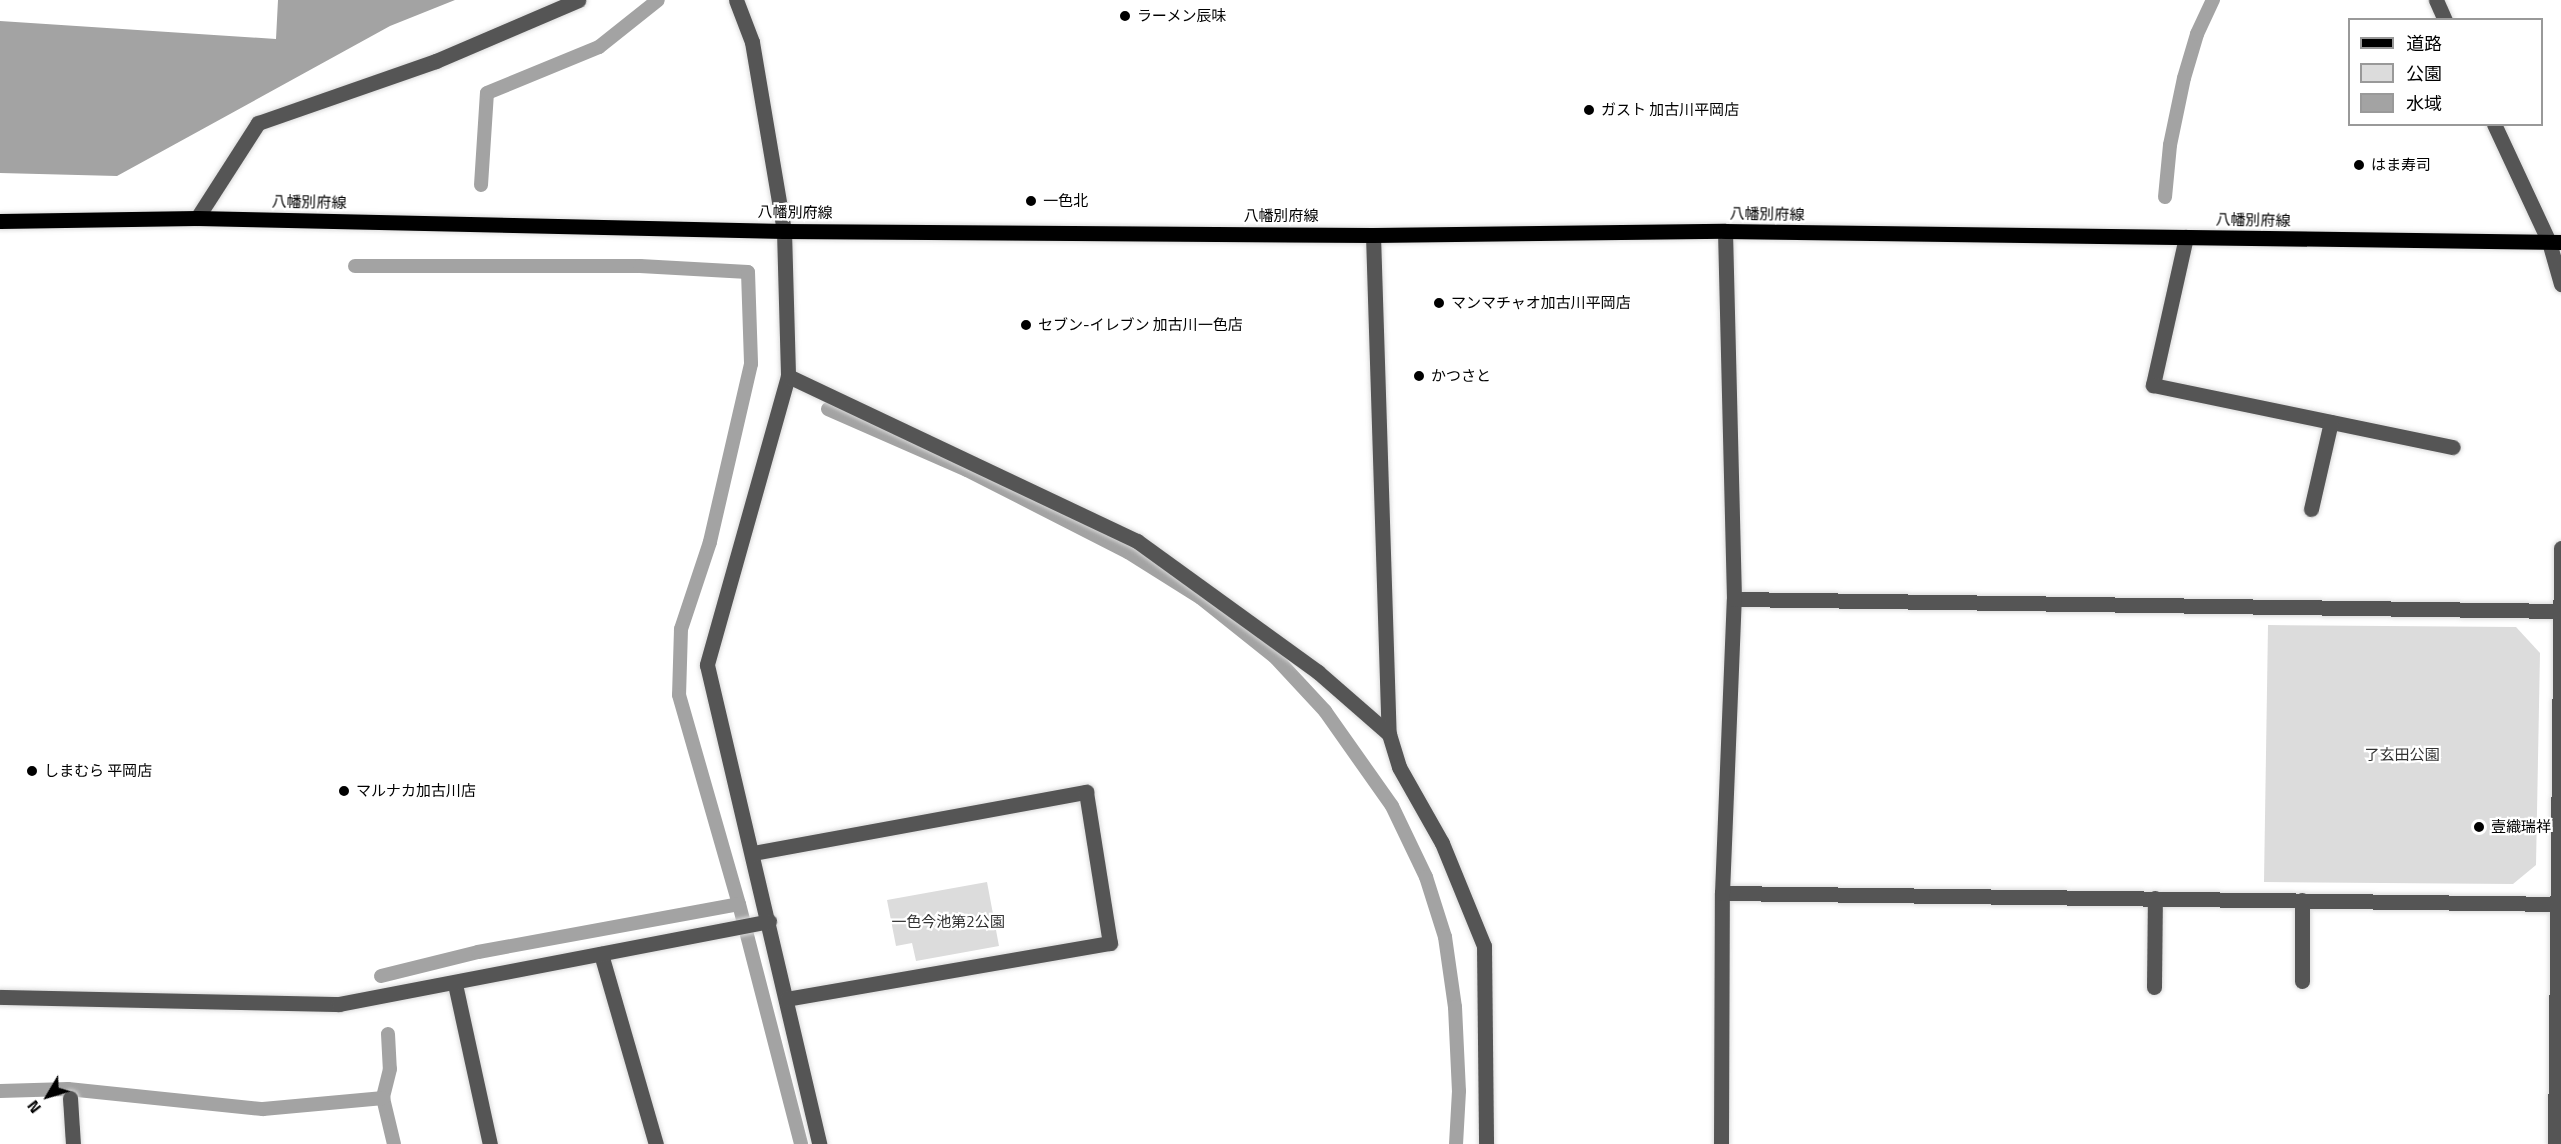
<!DOCTYPE html>
<html>
<head>
<meta charset="utf-8">
<style>
  body { margin:0 }
  #map { position:relative; width:2561px; height:1144px; overflow:hidden; background:#fff; font-family:"Titillium Web","Noto Sans JP",sans-serif }
  div>[style] { position:absolute }
  .green>* { inset:0; background:#dcdcdc }
  .water>* { inset:0; background:#a3a3a3 }
  .stream>* { height:14px; margin:-7px; padding:0 7px; transform-origin:7px; border-radius:7px; background:#a3a3a3 }
  .roads { filter:drop-shadow(0 0 2px #dbdbdb) drop-shadow(0 0 2px #dbdbdb) }
  .minor>* { height:15px; margin:-7.5px; padding:0 7.5px; transform-origin:7.5px; border-radius:7.5px; background:#555 }
  .major>* { height:15px; margin:-7.5px; padding:0 7.5px; transform-origin:7.5px; border-radius:7.5px; background:#000 }
  .dots>* { width:16px; height:16px; translate:-50% -50%; box-sizing:border-box; border:3px solid #fff; border-radius:50% }
  span { translate:-50% -50%; white-space:nowrap; text-align:center; line-height:1.15; -webkit-text-stroke:4.5px #fff; paint-order:stroke }
  .poi-label { font-size:15px; color:#000 }
  .left { translate:0 -50%; text-align:left }
  .street-label { font-size:15px; color:#000 }
  .park-label { font-size:15px; color:#333 }
  .legend { position:absolute; left:2348px; top:18px; width:195px; height:108px; box-sizing:border-box; background:#fff; border:2px solid #999; margin:0; padding:8px 10px; list-style:none; font-size:18px; color:#000 }
  .legend li { display:flex; align-items:center; gap:12px; height:30px }
  .legend b { width:30px; border:2px solid #999 }
  .north { position:absolute; left:18px; top:1066px; width:60px; height:60px; -webkit-text-stroke:4px #fff; paint-order:stroke; rotate:232deg; font-size:16px; font-weight:700; line-height:24px; text-align:center; color:#000 }
  .north::after { content:''; display:block; margin:auto; width:21px; height:27px; background:#000; clip-path:polygon(50% 0,100% 100%,50% 72%,0 100%) }
</style>
</head>
<body>
<div id="map">
  <div class="green">
    <i style="clip-path:polygon(2268px 625px,2516px 627px,2540px 653px,2536px 865px,2513px 884px,2264px 882px)"></i>
    <i style="clip-path:polygon(987px 882px,999px 946px,916px 961px,912px 943px,896px 946px,887px 900px)"></i>
  </div>
  <div class="water">
    <i style="clip-path:polygon(278px 0,455px 0,390px 26px,117px 176px,0 173px,0 21px,276px 39px)"></i>
  </div>
  <div class="stream">
    <i style="left:481px;top:185px;width:92px;rotate:-86.3deg"></i>
    <i style="left:487px;top:93px;width:121px;rotate:-22.3deg"></i>
    <i style="left:599px;top:47px;width:75px;rotate:-38.5deg"></i>
    <i style="left:2165px;top:197px;width:52px;rotate:-84.5deg"></i>
    <i style="left:2170px;top:145px;width:68px;rotate:-78.2deg"></i>
    <i style="left:2184px;top:78px;width:46px;rotate:-73.5deg"></i>
    <i style="left:2197px;top:34px;width:38px;rotate:-65deg"></i>
    <i style="left:355px;top:266px;width:285px"></i>
    <i style="left:640px;top:266px;width:108px;rotate:3.2deg"></i>
    <i style="left:748px;top:272px;width:92px;rotate:88.1deg"></i>
    <i style="left:751px;top:364px;width:183px;rotate:103deg"></i>
    <i style="left:710px;top:542px;width:92px;rotate:108.4deg"></i>
    <i style="left:681px;top:629px;width:66px;rotate:91.7deg"></i>
    <i style="left:679px;top:695px;width:217px;rotate:74deg"></i>
    <i style="left:739px;top:904px;width:248px;rotate:75.5deg"></i>
    <i style="left:828px;top:409px;width:152px;rotate:23.7deg"></i>
    <i style="left:967px;top:470px;width:181px;rotate:27deg"></i>
    <i style="left:1128px;top:552px;width:86px;rotate:32.2deg"></i>
    <i style="left:1201px;top:598px;width:95px;rotate:38.6deg"></i>
    <i style="left:1275px;top:657px;width:74px;rotate:47.2deg"></i>
    <i style="left:1325px;top:711px;width:116px;rotate:54.8deg"></i>
    <i style="left:1392px;top:806px;width:79px;rotate:64.4deg"></i>
    <i style="left:1426px;top:877px;width:63px;rotate:72.4deg"></i>
    <i style="left:1445px;top:937px;width:71px;rotate:81.9deg"></i>
    <i style="left:1455px;top:1007px;width:84px;rotate:87.3deg"></i>
    <i style="left:1459px;top:1091px;width:53px;rotate:93.2deg"></i>
    <i style="left:381px;top:976px;width:100px;rotate:-13.9deg"></i>
    <i style="left:478px;top:952px;width:265px;rotate:-10.4deg"></i>
    <i style="left:388px;top:1034px;width:35px;rotate:87deg"></i>
    <i style="left:390px;top:1069px;width:30px;rotate:104deg"></i>
    <i style="left:383px;top:1098px;width:47px;rotate:76.6deg"></i>
    <i style="left:0;top:1091px;width:68px;rotate:-1.7deg"></i>
    <i style="left:68px;top:1089px;width:196px;rotate:5.9deg"></i>
    <i style="left:263px;top:1109px;width:121px;rotate:-5.2deg"></i>
  </div>
  <div class="roads">
    <div class="minor">
      <i style="left:736px;top:0;width:45px;rotate:69.1deg"></i>
      <i style="left:752px;top:42px;width:192px;rotate:80.4deg"></i>
      <i style="left:784px;top:231px;width:145px;rotate:88.4deg"></i>
      <i style="left:788px;top:376px;width:300px;rotate:105.7deg"></i>
      <i style="left:707px;top:665px;width:492px;rotate:76.8deg"></i>
      <i style="left:2436px;top:0;width:22px;rotate:66deg"></i>
      <i style="left:2494px;top:124px;width:130px;rotate:65deg"></i>
      <i style="left:2549px;top:242px;width:44px;rotate:74.1deg"></i>
      <i style="left:197px;top:218px;width:113px;rotate:-57.3deg"></i>
      <i style="left:258px;top:123px;width:188px;rotate:-19.2deg"></i>
      <i style="left:436px;top:61px;width:155px;rotate:-23.2deg"></i>
      <i style="left:1373px;top:235px;width:499px;rotate:88.2deg"></i>
      <i style="left:1389px;top:734px;width:34px;rotate:73deg"></i>
      <i style="left:1399px;top:767px;width:87px;rotate:60.5deg"></i>
      <i style="left:1442px;top:843px;width:111px;rotate:67.8deg"></i>
      <i style="left:1484px;top:946px;width:198px;rotate:89.4deg"></i>
      <i style="left:2186px;top:237px;width:152px;rotate:102.6deg"></i>
      <i style="left:2153px;top:385px;width:306px;rotate:11.7deg"></i>
      <i style="left:788px;top:376px;width:386px;rotate:25.3deg"></i>
      <i style="left:1137px;top:541px;width:223px;rotate:35.9deg"></i>
      <i style="left:1318px;top:672px;width:94px;rotate:41.1deg"></i>
      <i style="left:2311px;top:509px;width:89px;rotate:-77.1deg"></i>
      <i style="left:1734px;top:599px;width:827px;rotate:0.83deg"></i>
      <i style="left:753px;top:853px;width:339px;rotate:-10.4deg"></i>
      <i style="left:1086px;top:792px;width:153px;rotate:81deg"></i>
      <i style="left:1110px;top:943px;width:328px;rotate:170.2deg"></i>
      <i style="left:1722px;top:893px;width:835px;rotate:0.75deg"></i>
      <i style="left:601px;top:954px;width:198px;rotate:73.9deg"></i>
      <i style="left:2302px;top:981px;width:81px;rotate:-90deg"></i>
      <i style="left:455px;top:984px;width:164px;rotate:77.7deg"></i>
      <i style="left:2154px;top:987px;width:89px;rotate:-89.4deg"></i>
      <i style="left:0;top:997px;width:339px;rotate:1.2deg"></i>
      <i style="left:339px;top:1004px;width:438px;rotate:-10.9deg"></i>
      <i style="left:70px;top:1098px;width:46px;rotate:86.3deg"></i>
      <i style="left:1721px;top:1144px;width:251px;rotate:-89.8deg"></i>
      <i style="left:1722px;top:893px;width:294px;rotate:-87.7deg"></i>
      <i style="left:1734px;top:599px;width:368px;rotate:-91.4deg"></i>
      <i style="left:2555px;top:1144px;width:596px;rotate:-89.42deg"></i>
    </div>
    <div class="major">
      <i style="left:0;top:221px;width:197px;rotate:-0.9deg"></i>
      <i style="left:197px;top:218px;width:587px;rotate:1.27deg"></i>
      <i style="left:784px;top:231px;width:589px;rotate:0.39deg"></i>
      <i style="left:1373px;top:235px;width:352px;rotate:-0.7deg"></i>
      <i style="left:1725px;top:231px;width:836px;rotate:0.75deg"></i>
    </div>
  </div>
  <div class="dots">
    <i style="left:1125px;top:16px;background:#000"></i>
    <i style="left:1589px;top:110px;background:#000"></i>
    <i style="left:2359px;top:165px;background:#000"></i>
    <i style="left:1031px;top:201px;background:#000"></i>
    <i style="left:1439px;top:303px;background:#000"></i>
    <i style="left:1026px;top:325px;background:#000"></i>
    <i style="left:1419px;top:376px;background:#000"></i>
    <i style="left:32px;top:771px;background:#000"></i>
    <i style="left:344px;top:791px;background:#000"></i>
    <i style="left:2479px;top:827px;background:#000"></i>
  </div>
  <div class="poi-label">
    <span class="left" style="left:1137px;top:16px">ラーメン辰味</span>
    <span class="left" style="left:1601px;top:110px">ガスト 加古川平岡店</span>
    <span class="left" style="left:2371px;top:165px">はま寿司</span>
    <span class="left" style="left:1043px;top:201px">一色北</span>
    <span class="left" style="left:1451px;top:303px">マンマチャオ加古川平岡店</span>
    <span class="left" style="left:1038px;top:325px">セブン-イレブン 加古川一色店</span>
    <span class="left" style="left:1431px;top:376px">かつさと</span>
    <span class="left" style="left:44px;top:771px">しまむら 平岡店</span>
    <span class="left" style="left:356px;top:791px">マルナカ加古川店</span>
    <span class="left" style="left:2491px;top:827px">壹織瑞祥</span>
  </div>
  <div class="street-label">
    <span style="left:309px;top:202px;rotate:1deg">八幡別府線</span>
    <span style="left:795px;top:212px;rotate:1deg">八幡別府線</span>
    <span style="left:1767px;top:214px;rotate:1deg">八幡別府線</span>
    <span style="left:1281px;top:216px">八幡別府線</span>
    <span style="left:2253px;top:220px;rotate:1deg">八幡別府線</span>
  </div>
  <div class="park-label">
    <span style="left:2402px;top:755px">了玄田公園</span>
    <span style="left:948px;top:922px">一色今池第2公園</span>
  </div>
  <ul class="legend">
  <li><b style="height:8px;background:#000"></b>道路</li>
  <li><b style="height:16px;background:#dcdcdc"></b>公園</li>
  <li><b style="height:16px;background:#a3a3a3"></b>水域</li>
  </ul>
  <div class="north">N</div>
</div>
</body>
</html>
